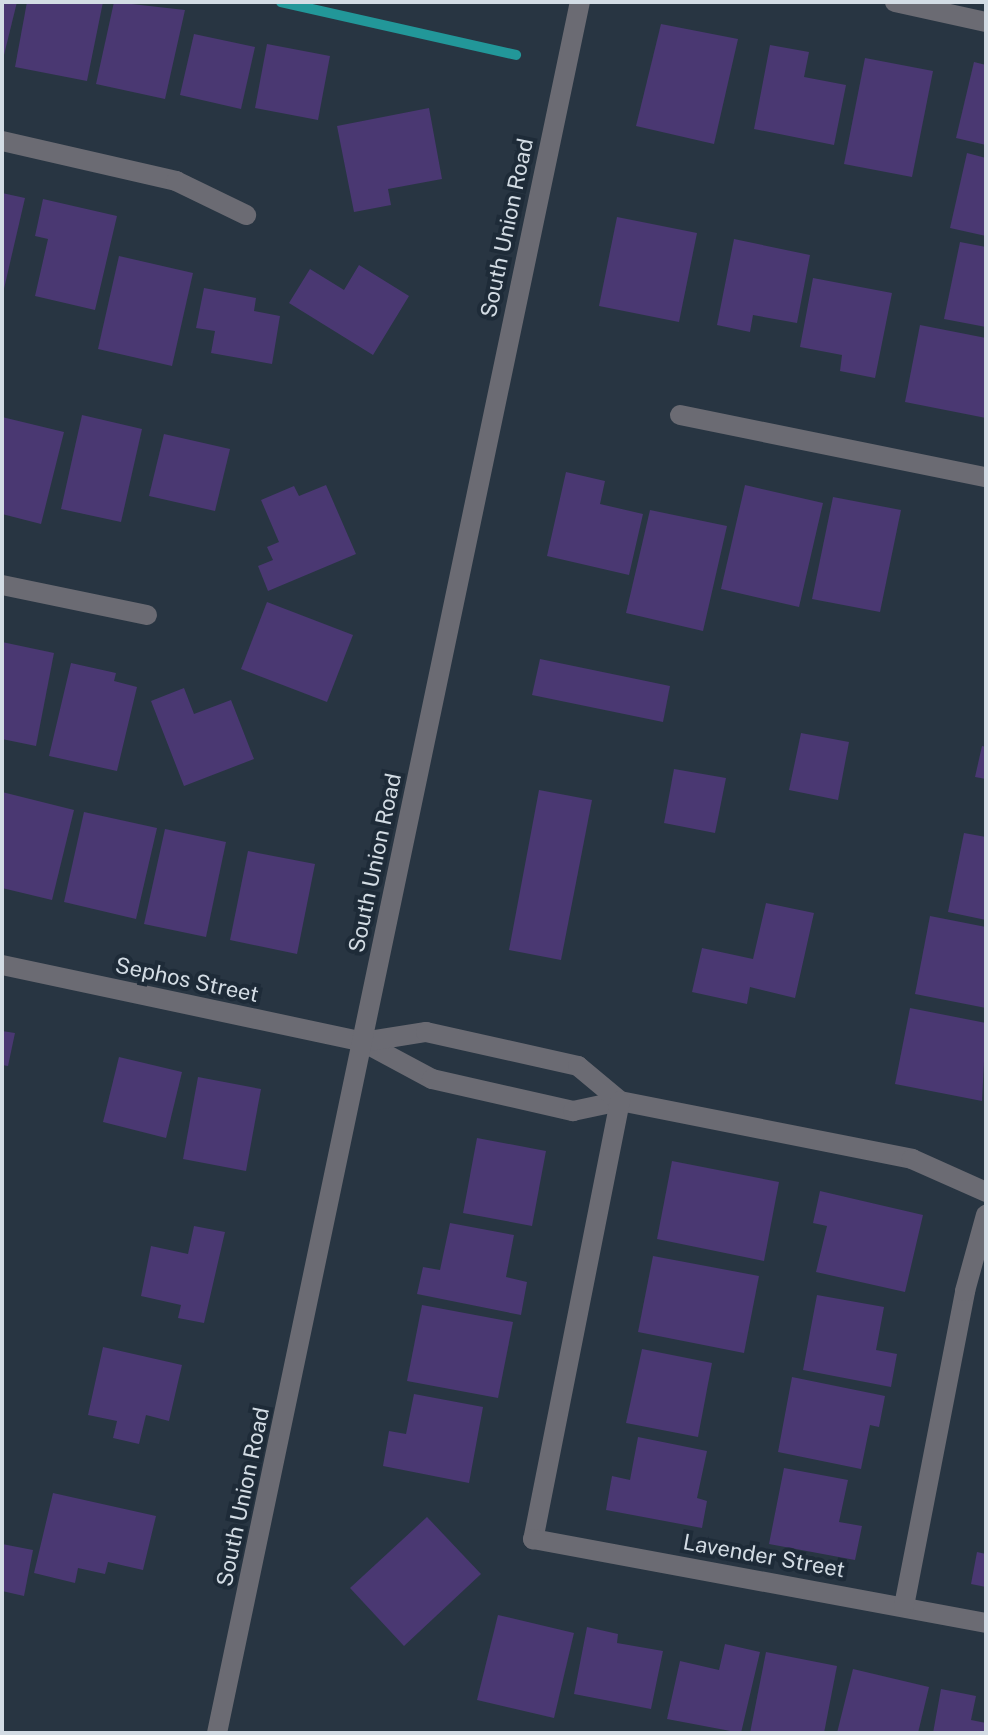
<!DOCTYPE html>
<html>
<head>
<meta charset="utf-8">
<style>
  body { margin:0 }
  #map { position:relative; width:988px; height:1735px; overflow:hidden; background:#283542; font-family:"Public Sans",sans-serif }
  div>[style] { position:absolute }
  .stream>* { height:10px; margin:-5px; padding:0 5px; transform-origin:5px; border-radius:5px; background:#229799 }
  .building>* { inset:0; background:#4a3872 }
  .minor>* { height:20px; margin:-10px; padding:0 10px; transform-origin:10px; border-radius:10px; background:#6b6b73 }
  span { translate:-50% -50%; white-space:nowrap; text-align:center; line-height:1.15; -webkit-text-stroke:8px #1e2b38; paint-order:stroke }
  .street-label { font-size:22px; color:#d3dce4 }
  .frame { position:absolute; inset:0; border:4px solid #d3dce4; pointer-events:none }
</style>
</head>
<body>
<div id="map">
  <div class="stream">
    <i style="left:281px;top:2px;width:241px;rotate:12.7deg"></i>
  </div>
  <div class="building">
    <i style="clip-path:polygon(2px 2px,17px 2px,3px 59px,2px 59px)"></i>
    <i style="clip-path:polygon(27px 2px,103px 2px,87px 81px,15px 67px)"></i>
    <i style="clip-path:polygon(114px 2px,185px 10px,165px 99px,96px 84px)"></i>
    <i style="clip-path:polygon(661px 24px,738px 39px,714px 144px,636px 126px)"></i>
    <i style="clip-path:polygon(194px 34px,255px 47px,241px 109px,180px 95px)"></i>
    <i style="clip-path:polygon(267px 44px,330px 56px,318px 120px,255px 108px)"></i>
    <i style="clip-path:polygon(770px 45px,809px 52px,804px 77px,846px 85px,834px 145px,754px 129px)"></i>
    <i style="clip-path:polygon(865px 58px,933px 71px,912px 177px,844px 164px)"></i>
    <i style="clip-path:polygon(974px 62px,986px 65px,986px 145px,956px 138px)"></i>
    <i style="clip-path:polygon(429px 108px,442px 179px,388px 189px,391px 205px,354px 212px,337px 126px)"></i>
    <i style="clip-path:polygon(967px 153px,986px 158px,986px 236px,950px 228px)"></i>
    <i style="clip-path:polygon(2px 193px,25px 198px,3px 293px,2px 293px)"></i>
    <i style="clip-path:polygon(43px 199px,117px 216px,95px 310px,35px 296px,48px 239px,35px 236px)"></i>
    <i style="clip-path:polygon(617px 217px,697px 233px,679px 322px,599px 306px)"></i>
    <i style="clip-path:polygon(734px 239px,810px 255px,797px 323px,753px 315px,750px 332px,717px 325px)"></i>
    <i style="clip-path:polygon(960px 242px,986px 247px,986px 327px,944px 319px)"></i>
    <i style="clip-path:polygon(119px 256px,193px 273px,172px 366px,98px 349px)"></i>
    <i style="clip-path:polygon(359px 265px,409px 296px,373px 355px,289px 303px,310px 269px,344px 290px)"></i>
    <i style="clip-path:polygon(813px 278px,892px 293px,875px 378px,840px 371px,842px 355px,800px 347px)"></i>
    <i style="clip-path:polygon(204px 288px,256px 298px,254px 311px,280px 316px,272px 364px,211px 353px,215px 331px,196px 328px)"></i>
    <i style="clip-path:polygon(920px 325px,986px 338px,986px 418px,905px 402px)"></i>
    <i style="clip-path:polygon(82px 415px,142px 429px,121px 522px,61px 509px)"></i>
    <i style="clip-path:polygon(2px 417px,64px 432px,41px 524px,2px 514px)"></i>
    <i style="clip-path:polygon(164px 434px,230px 449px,215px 511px,149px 496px)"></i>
    <i style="clip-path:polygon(566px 472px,605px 481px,600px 504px,643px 514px,629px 575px,547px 556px)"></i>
    <i style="clip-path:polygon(326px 485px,356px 554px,268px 591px,258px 566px,273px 560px,267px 547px,279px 542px,261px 500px,294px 486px,299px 496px)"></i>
    <i style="clip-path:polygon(745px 485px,823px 503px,799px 607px,721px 589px)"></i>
    <i style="clip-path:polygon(833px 497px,901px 510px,880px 612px,812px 599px)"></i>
    <i style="clip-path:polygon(650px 510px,727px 526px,703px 631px,626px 613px)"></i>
    <i style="clip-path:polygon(267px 602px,353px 635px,327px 702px,241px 669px)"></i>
    <i style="clip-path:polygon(2px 642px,54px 653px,36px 746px,2px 739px)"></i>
    <i style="clip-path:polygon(540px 659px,670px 686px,663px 722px,532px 695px)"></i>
    <i style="clip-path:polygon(71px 663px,116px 673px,114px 681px,137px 687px,117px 771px,49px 756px)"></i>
    <i style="clip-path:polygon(184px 688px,194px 714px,231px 700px,254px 759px,184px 786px,151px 701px)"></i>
    <i style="clip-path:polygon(801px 733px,849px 742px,838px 800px,789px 790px)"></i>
    <i style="clip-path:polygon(982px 746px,986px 747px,986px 779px,975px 777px)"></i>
    <i style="clip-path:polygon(674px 769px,726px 778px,715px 833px,664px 823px)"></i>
    <i style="clip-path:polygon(539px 790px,592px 800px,561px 960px,509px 950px)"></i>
    <i style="clip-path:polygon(2px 792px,74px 810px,52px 900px,2px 888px)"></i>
    <i style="clip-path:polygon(84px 812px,157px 828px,136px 919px,64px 902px)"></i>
    <i style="clip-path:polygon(165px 829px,226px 842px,206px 937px,144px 924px)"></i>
    <i style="clip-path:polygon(964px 833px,986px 837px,986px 920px,948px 912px)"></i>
    <i style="clip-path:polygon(248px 851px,315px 864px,297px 954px,230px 940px)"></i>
    <i style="clip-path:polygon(766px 903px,814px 913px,795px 998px,750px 987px,747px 1004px,692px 992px,702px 948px,753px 959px)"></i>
    <i style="clip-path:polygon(930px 916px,986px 927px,986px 1008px,915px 994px)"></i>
    <i style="clip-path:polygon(910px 1008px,986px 1023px,982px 1101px,895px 1084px)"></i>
    <i style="clip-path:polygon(2px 1031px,15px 1033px,8px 1066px,2px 1065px)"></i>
    <i style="clip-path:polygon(119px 1057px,182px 1072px,166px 1138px,103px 1122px)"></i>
    <i style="clip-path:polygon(198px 1077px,261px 1089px,246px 1171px,183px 1159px)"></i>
    <i style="clip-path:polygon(477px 1138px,546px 1151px,532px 1226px,463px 1213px)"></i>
    <i style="clip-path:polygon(672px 1161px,779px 1182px,764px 1261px,657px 1239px)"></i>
    <i style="clip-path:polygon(820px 1191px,923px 1215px,905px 1292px,816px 1272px,827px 1226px,813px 1223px)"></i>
    <i style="clip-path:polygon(450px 1223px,514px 1235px,506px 1277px,527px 1282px,521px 1315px,417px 1294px,423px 1267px,440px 1270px)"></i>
    <i style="clip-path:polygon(194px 1226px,225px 1232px,204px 1323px,178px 1318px,181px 1305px,141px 1296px,151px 1246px,188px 1254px)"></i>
    <i style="clip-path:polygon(653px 1256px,759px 1276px,744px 1353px,638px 1332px)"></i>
    <i style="clip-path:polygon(817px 1295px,884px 1307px,876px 1350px,897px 1354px,891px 1387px,803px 1370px)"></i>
    <i style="clip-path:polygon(422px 1305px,513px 1322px,498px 1398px,407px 1381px)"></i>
    <i style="clip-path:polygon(103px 1347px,182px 1365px,169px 1421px,146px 1415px,139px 1444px,113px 1438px,117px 1421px,88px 1415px)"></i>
    <i style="clip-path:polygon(642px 1349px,712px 1363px,698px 1437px,626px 1423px)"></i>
    <i style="clip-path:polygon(792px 1377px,885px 1396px,879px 1427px,870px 1425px,861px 1469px,778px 1452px)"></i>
    <i style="clip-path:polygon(414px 1394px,483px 1407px,469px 1483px,383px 1466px,389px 1431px,406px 1434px)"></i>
    <i style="clip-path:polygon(638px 1437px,707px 1451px,697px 1498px,707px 1501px,702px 1528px,606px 1510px,612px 1476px,630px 1480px)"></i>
    <i style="clip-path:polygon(784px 1468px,848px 1480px,839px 1522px,862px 1526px,855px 1560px,769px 1544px)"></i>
    <i style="clip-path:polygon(53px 1493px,156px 1516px,143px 1570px,108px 1562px,105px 1574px,78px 1568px,75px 1583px,34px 1573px)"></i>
    <i style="clip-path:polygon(427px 1517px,481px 1574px,404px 1646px,350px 1588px)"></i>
    <i style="clip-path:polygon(2px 1544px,33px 1550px,24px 1596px,2px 1591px)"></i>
    <i style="clip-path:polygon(977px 1552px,986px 1554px,986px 1587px,971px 1584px)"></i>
    <i style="clip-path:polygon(498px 1615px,574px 1633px,554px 1718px,477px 1700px)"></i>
    <i style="clip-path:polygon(587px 1627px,618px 1634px,617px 1643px,663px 1651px,651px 1709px,574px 1694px)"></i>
    <i style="clip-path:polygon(725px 1644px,760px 1652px,741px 1733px,667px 1719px,680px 1661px,719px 1670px)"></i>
    <i style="clip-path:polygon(766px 1652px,837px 1666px,824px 1733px,750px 1733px)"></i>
    <i style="clip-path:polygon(853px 1669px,929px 1687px,918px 1733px,837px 1733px)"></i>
    <i style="clip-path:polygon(941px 1689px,976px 1696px,971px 1720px,986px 1723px,986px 1733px,933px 1733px)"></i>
  </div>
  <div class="minor">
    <i style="left:895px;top:2px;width:93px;rotate:12.4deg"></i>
    <i style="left:2px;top:141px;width:179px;rotate:12.9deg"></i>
    <i style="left:176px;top:181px;width:78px;rotate:25.9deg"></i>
    <i style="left:680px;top:415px;width:312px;rotate:11.5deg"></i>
    <i style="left:2px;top:585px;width:148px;rotate:11.7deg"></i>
    <i style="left:2px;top:965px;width:369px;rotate:12deg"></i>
    <i style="left:363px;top:1042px;width:78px;rotate:28.2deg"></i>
    <i style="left:432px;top:1079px;width:145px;rotate:12.8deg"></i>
    <i style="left:573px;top:1111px;width:48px;rotate:-12deg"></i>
    <i style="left:620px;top:1101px;width:298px;rotate:11.2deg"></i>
    <i style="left:912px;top:1159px;width:81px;rotate:24deg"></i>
    <i style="left:363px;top:1042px;width:64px;rotate:-9deg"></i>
    <i style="left:426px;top:1032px;width:156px;rotate:12.6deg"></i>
    <i style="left:578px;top:1066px;width:55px;rotate:39.8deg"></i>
    <i style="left:620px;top:1101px;width:447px;rotate:101.2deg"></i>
    <i style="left:533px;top:1539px;width:461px;rotate:10.5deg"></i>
    <i style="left:904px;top:1606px;width:321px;rotate:-79deg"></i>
    <i style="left:965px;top:1291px;width:79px;rotate:-74.6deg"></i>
    <i style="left:217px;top:1733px;width:1769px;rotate:-78.16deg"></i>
  </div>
  <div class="street-label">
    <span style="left:507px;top:228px;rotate:-78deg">South Union Road</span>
    <span style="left:375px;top:863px;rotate:-78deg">South Union Road</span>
    <span style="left:187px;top:980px;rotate:12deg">Sephos Street</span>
    <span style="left:243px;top:1497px;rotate:-78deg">South Union Road</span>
    <span style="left:764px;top:1556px;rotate:10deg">Lavender Street</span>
  </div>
  <div class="frame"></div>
</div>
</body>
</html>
